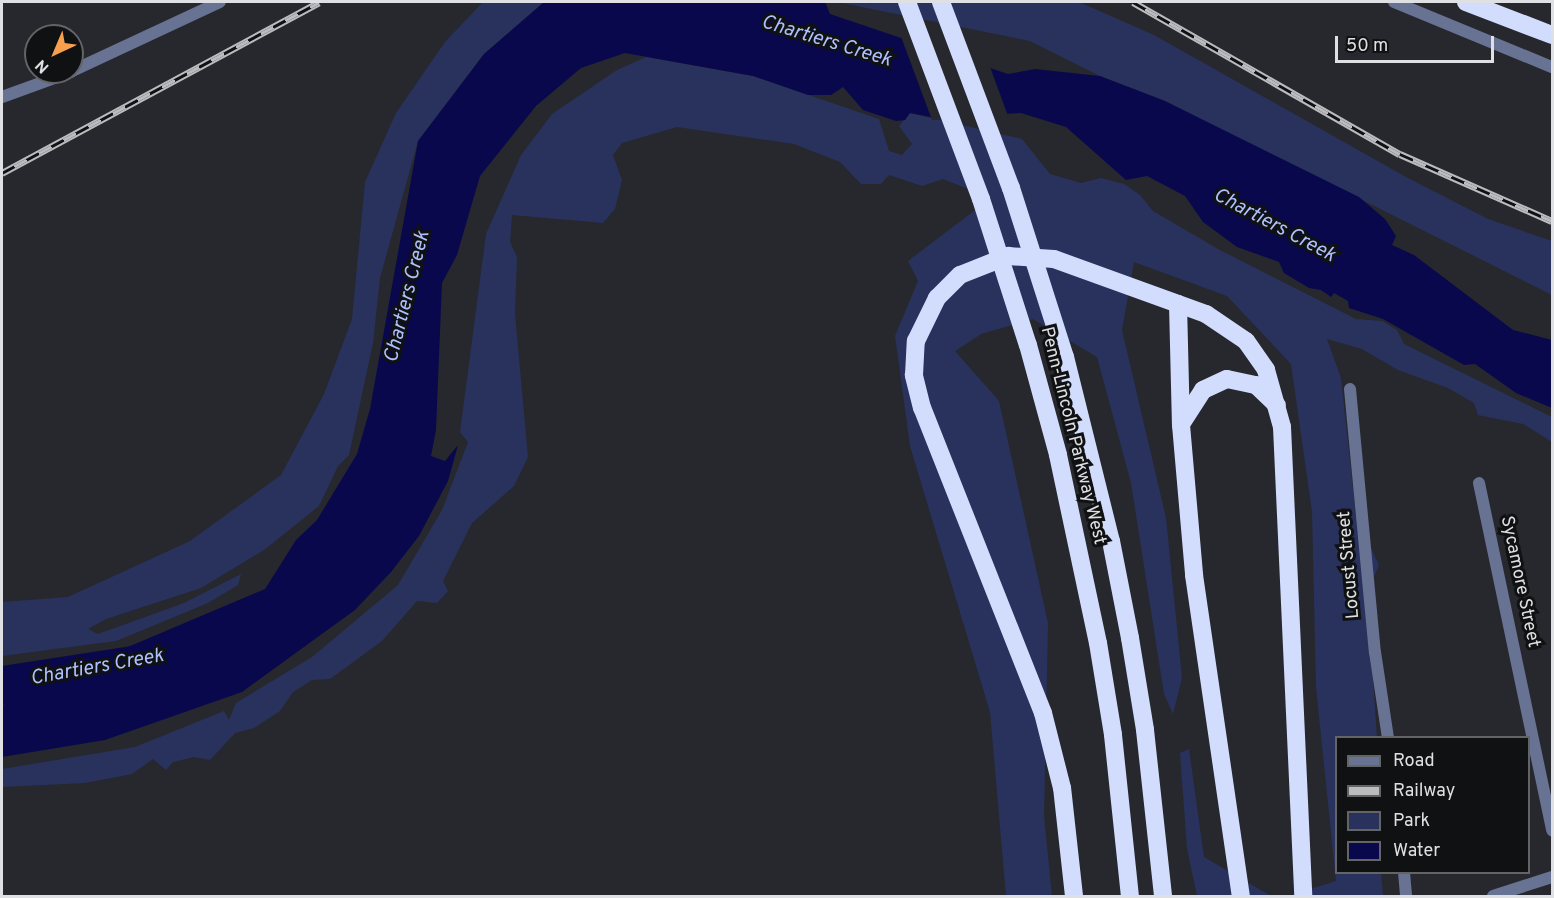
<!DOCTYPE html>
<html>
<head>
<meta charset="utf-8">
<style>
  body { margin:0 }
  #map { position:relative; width:1554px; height:898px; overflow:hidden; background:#26282d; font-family:Overpass,sans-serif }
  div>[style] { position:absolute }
  .green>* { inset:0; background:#28325d }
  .water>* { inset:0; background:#0a084d }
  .pier>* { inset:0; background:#26282d }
  .river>* { height:39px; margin:-19.5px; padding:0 19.5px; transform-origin:19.5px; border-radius:19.5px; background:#0a084d }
  .minor>* { height:12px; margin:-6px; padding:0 6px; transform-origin:6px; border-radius:6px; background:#687293 }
  .tertiary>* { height:12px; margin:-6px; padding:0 6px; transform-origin:6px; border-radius:6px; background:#687293 }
  .motorway>* { height:18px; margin:-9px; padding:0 9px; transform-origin:9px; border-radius:9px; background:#d2ddfe }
  .rail>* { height:7px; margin-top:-3.5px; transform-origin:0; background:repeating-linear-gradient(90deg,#101113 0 14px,#bbbcbf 0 28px); box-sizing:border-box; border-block:2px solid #bbbcbf }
  .motorway-bridge>* { height:18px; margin:-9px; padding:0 9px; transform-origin:9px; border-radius:9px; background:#d2ddfe }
  span { translate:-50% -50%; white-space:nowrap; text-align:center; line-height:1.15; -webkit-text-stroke:6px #101113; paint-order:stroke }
  .street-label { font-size:18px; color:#dfe0e3 }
  .water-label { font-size:20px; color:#aec0fd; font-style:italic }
  .frame { position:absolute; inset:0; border:3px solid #dfe0e3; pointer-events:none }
  .legend { position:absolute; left:1335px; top:736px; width:195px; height:138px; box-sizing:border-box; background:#101113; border:2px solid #636466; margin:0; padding:8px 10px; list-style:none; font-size:18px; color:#dfe0e3 }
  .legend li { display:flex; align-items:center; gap:12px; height:30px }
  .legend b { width:30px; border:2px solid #636466 }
  .north { position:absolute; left:24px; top:24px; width:60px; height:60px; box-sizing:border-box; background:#101113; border:2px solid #636466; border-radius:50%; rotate:224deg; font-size:16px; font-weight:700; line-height:24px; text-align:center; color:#dfe0e3 }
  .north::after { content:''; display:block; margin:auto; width:21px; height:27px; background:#f9a04c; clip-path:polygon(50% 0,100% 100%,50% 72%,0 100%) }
  .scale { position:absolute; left:1335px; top:36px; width:159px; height:27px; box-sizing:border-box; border:3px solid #dfe0e3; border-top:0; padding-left:8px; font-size:18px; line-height:21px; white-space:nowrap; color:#dfe0e3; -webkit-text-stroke:4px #101113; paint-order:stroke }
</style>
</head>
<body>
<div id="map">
  <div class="green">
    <i style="clip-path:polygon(483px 2px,544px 2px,484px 54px,418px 141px,380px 278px,373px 343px,349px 455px,338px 466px,319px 506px,264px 550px,201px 588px,106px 619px,88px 629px,98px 634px,184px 603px,241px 574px,238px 585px,208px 603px,116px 641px,2px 656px,2px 602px,68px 597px,190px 541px,281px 475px,324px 394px,352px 319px,365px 182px,396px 113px,445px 42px)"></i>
    <i style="clip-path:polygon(837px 2px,1079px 2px,1154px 35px,1406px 177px,1488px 219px,1552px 241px,1552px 295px,1165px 101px,1100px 76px,1030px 41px)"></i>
    <i style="clip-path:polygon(646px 57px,753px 76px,879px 119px,889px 151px,902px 155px,912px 144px,899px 126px,910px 113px,1022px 139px,1050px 174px,1081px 183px,1101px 178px,1124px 184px,1140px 195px,1153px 211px,1218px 249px,1356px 319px,1382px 321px,1397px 330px,1404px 344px,1552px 417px,1552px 442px,1523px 424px,1478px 415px,1474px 403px,1448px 388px,1398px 370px,1362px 349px,1327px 339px,1341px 378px,1356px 516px,1379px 565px,1367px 593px,1377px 737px,1336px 738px,1336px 872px,1381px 873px,1383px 896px,1288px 896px,1336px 881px,1316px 687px,1312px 512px,1291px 364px,1227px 296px,1134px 262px,1122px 330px,1166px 518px,1182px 678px,1173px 714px,1164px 694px,1131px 483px,1097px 357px,1033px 319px,981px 334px,955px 351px,999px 401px,1048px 623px,1044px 816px,1052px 896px,1006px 896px,990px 712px,910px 446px,895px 336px,918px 281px,908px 261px,991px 198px,943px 179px,922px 186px,889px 175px,881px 184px,861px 184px,840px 162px,794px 144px,677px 127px,622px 143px,613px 155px,622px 180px,615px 209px,603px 223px,512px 215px,510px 242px,517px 257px,515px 314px,528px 457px,514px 486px,472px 523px,443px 581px,448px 591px,437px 603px,417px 601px,382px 641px,330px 679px,312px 680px,293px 692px,280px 711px,254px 728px,235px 733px,210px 760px,194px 757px,173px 762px,166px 770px,153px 759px,132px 774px,85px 783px,2px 787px,2px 769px,135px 747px,224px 711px,229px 720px,236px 703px,312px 657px,398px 585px,442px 510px,468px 442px,460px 432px,486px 234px,521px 155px,552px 114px,617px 70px)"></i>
    <i style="clip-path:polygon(1189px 749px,1204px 857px,1271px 896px,1197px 896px,1187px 849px,1180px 753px)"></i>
  </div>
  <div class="water">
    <i style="clip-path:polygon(544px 2px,825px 2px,830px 14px,1008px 74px,1035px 69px,1100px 76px,1165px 101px,1359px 197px,1385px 219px,1396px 236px,1392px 245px,1414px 255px,1513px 330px,1552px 340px,1552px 408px,1516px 393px,1475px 364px,1464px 365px,1383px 319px,1349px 308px,1348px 301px,1334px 293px,1331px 297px,1321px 290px,1309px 288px,1284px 273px,1279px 262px,1237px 247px,1203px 222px,1185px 196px,1147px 176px,1126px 180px,1066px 127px,1021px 113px,930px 117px,910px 113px,905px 120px,896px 121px,863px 110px,843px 87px,831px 95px,808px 95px,753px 76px,625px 53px,581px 68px,536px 106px,480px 176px,457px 255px,442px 283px,436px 430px,431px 456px,445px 461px,458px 445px,448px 481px,419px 536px,391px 572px,355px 610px,242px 692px,105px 740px,2px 757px,2px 707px,21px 693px,67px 693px,83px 666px,265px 589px,296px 540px,317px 520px,357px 454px,370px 409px,418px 141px,484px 54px)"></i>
  </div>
  <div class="pier">
    <i style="clip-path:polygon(900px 34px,989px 64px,1008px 116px,932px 120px)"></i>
  </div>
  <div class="river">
    <i style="left:2px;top:685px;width:132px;rotate:-8.7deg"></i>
  </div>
  <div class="minor">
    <i style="left:1394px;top:2px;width:171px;rotate:22.4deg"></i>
    <i style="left:72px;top:71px;width:163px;rotate:-25deg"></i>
    <i style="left:2px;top:97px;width:73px;rotate:-19.9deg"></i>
    <i style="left:1350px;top:389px;width:264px;rotate:84.6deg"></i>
    <i style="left:1375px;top:652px;width:87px;rotate:81.4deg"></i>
    <i style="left:1479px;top:483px;width:355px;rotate:78.1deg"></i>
    <i style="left:1404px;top:872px;width:24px;rotate:85deg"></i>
  </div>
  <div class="tertiary">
    <i style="left:1493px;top:896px;width:62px;rotate:-17.9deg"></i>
  </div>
  <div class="motorway">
    <i style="left:941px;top:2px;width:199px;rotate:69.4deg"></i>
    <i style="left:1466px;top:2px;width:92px;rotate:21deg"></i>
    <i style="left:1178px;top:304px;width:121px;rotate:88.6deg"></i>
    <i style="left:1181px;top:425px;width:151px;rotate:85deg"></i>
    <i style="left:1194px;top:575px;width:324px;rotate:81.7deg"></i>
    <i style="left:1028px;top:345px;width:114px;rotate:74.7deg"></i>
    <i style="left:1058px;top:455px;width:192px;rotate:78deg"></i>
    <i style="left:1098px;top:643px;width:93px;rotate:80.7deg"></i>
    <i style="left:1113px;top:735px;width:162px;rotate:84deg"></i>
    <i style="left:1065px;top:357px;width:190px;rotate:76deg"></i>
    <i style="left:1111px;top:541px;width:99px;rotate:78.9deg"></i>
    <i style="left:1130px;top:638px;width:93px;rotate:80.7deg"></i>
    <i style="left:1145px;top:730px;width:167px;rotate:83.8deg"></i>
    <i style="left:1183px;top:421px;width:37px;rotate:-57deg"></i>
    <i style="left:1203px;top:390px;width:26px;rotate:-25deg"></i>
    <i style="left:1227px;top:379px;width:30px;rotate:12deg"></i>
    <i style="left:1256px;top:385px;width:29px;rotate:44deg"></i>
    <i style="left:1074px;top:896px;width:109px;rotate:-96.3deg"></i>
    <i style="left:1062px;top:788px;width:77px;rotate:-104.2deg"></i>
    <i style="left:1043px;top:713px;width:328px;rotate:-111.6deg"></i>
    <i style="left:922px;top:408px;width:34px;rotate:-104deg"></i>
    <i style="left:914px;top:375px;width:34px;rotate:-87deg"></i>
    <i style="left:916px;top:341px;width:48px;rotate:-64deg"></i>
    <i style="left:937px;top:298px;width:33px;rotate:-45deg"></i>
    <i style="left:960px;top:275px;width:52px;rotate:-21.6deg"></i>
    <i style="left:1008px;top:256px;width:46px;rotate:3.7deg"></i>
    <i style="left:1054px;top:259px;width:162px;rotate:19.9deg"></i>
    <i style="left:1206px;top:314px;width:48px;rotate:34deg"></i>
    <i style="left:1246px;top:341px;width:35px;rotate:55deg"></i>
    <i style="left:1266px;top:370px;width:59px;rotate:74.3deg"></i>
    <i style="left:1282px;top:427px;width:469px;rotate:87.4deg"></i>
  </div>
  <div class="rail">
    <i style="left:1133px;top:2px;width:307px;rotate:29.7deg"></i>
    <i style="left:1400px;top:154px;width:166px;rotate:23.8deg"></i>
    <i style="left:2px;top:173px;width:360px;rotate:-28.3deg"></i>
  </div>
  <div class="motorway-bridge">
    <i style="left:907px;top:2px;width:210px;rotate:69.4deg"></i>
    <i style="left:981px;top:199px;width:153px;rotate:72.2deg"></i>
    <i style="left:1011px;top:188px;width:177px;rotate:72.3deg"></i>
  </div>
  <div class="street-label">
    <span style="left:1072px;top:436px;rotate:76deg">Penn-Lincoln Parkway West</span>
    <span style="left:1350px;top:565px;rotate:-95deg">Locust Street</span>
    <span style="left:1519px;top:582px;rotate:78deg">Sycamore Street</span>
  </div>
  <div class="water-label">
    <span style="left:826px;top:42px;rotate:17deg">Chartiers Creek</span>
    <span style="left:1274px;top:226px;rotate:28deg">Chartiers Creek</span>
    <span style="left:408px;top:297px;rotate:-76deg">Chartiers Creek</span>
    <span style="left:97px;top:668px;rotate:-10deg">Chartiers Creek</span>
  </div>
  <div class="frame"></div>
  <ul class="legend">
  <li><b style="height:8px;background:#687293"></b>Road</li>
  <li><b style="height:8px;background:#bbbcbf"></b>Railway</li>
  <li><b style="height:16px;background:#28325d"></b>Park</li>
  <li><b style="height:16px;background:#0a084d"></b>Water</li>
  </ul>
  <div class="north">N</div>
  <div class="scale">50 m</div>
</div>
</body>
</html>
